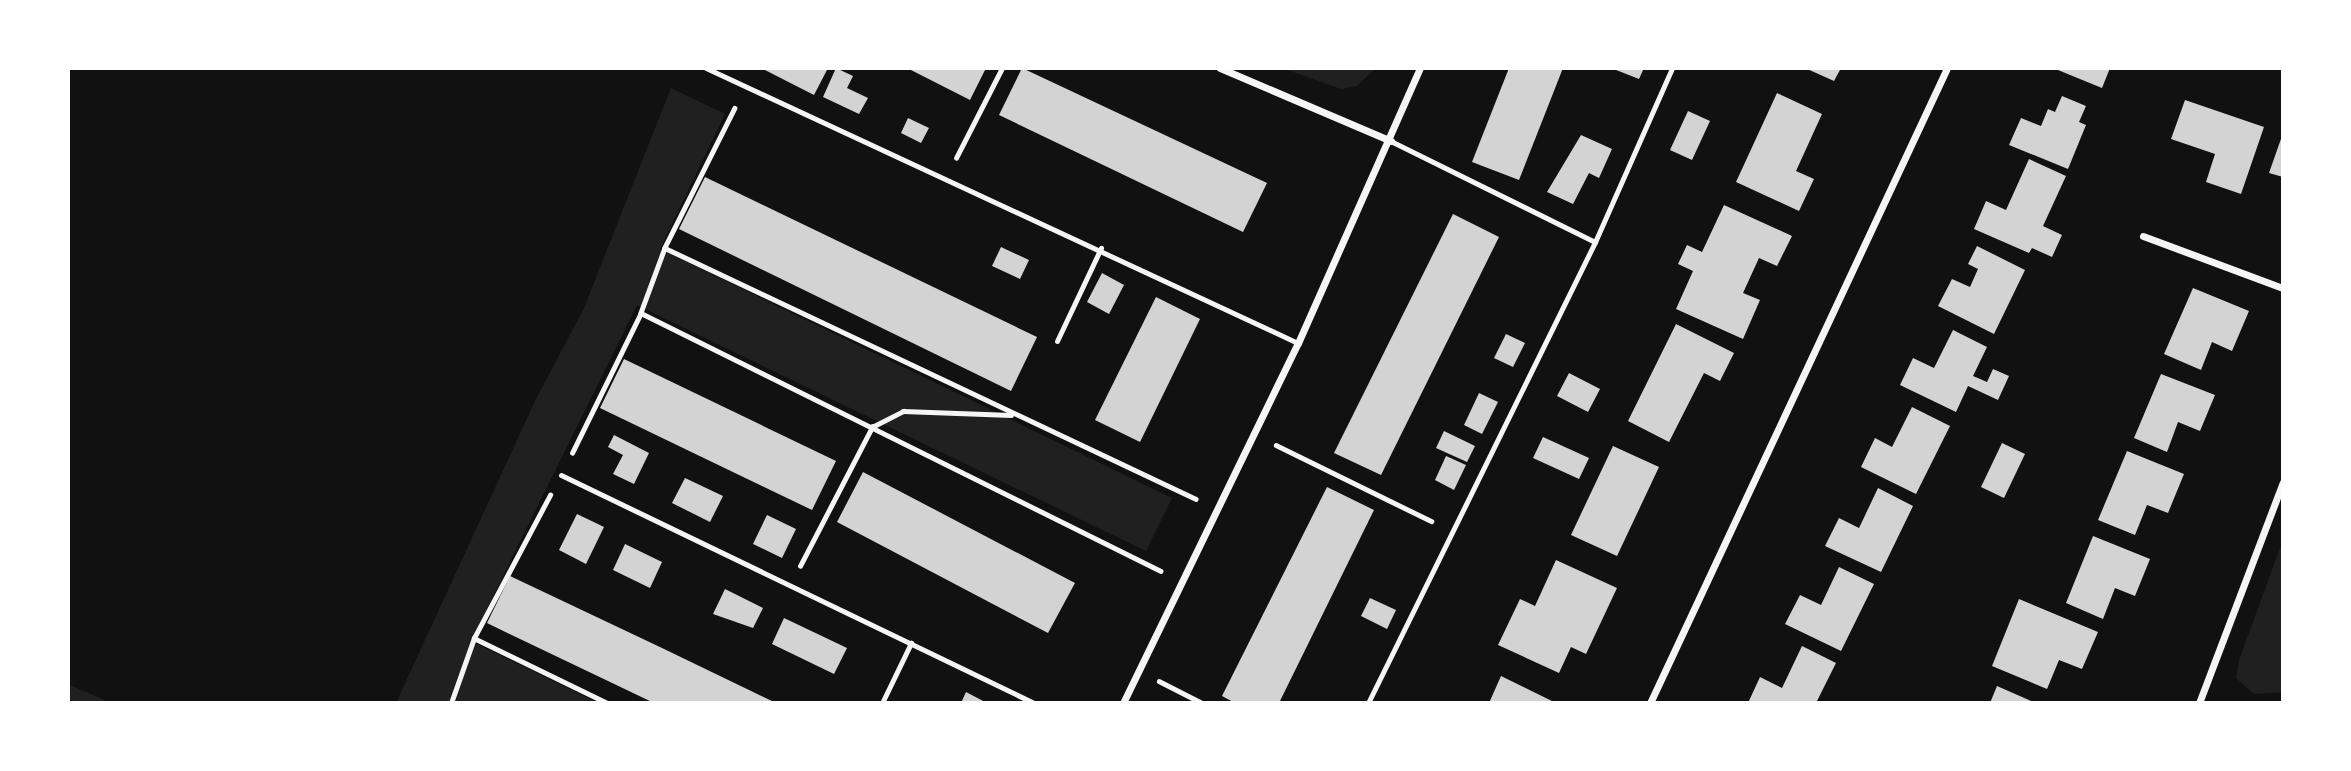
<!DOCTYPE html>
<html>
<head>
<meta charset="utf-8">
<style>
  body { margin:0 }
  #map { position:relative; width:2351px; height:771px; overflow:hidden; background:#111; font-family:Signika,sans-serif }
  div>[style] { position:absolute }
  .green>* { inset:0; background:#202020 }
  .building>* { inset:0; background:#d3d3d3 }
  .path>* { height:4.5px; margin:-2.25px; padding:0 2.25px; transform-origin:2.25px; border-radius:2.25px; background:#f5f5f5 }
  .service>* { height:5px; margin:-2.5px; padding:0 2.5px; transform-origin:2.5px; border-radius:2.5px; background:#f5f5f5 }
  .minor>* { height:7px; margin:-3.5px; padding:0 3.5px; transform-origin:3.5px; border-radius:3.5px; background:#f5f5f5 }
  span { translate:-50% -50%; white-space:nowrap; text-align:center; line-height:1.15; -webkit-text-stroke:6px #fff; paint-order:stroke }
  .frame { position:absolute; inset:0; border:70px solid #fff; pointer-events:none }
</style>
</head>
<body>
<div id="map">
  <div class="green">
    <i style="clip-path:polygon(1282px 68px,1376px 68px,1357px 86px,1341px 89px)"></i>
    <i style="clip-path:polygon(671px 88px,725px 114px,660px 249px,1172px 498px,1146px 551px,637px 305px,471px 641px,598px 703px,396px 703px,535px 401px,584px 308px)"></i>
    <i style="clip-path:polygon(2283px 540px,2283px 692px,2254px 694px,2236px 678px,2239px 660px)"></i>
    <i style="clip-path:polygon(68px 684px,111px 703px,68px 703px)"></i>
  </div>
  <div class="building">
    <i style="clip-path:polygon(761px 68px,828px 68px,814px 95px)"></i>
    <i style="clip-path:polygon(836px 68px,853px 76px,847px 88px,868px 98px,859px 114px,823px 97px)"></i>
    <i style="clip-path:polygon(907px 68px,986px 68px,970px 100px)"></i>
    <i style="clip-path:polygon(1022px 68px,1267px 183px,1243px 232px,999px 115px)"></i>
    <i style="clip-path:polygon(1509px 68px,1563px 68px,1519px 180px,1472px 162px)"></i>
    <i style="clip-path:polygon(1611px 68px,1644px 68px,1639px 79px)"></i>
    <i style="clip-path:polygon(1805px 68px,1841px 68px,1834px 81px)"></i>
    <i style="clip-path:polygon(2053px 68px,2110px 68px,2102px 88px)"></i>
    <i style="clip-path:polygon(1777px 93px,1822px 114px,1796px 171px,1814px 179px,1799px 211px,1736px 182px)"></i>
    <i style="clip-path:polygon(2062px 96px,2086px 106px,2079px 122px,2086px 125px,2068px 169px,2009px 145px,2021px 118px,2041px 126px,2048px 109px,2055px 112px)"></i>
    <i style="clip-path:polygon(2185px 100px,2264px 127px,2241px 194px,2206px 182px,2215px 154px,2171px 139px)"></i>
    <i style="clip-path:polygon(1688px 111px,1710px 121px,1692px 160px,1670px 150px)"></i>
    <i style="clip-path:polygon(908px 118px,929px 128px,921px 143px,901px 133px)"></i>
    <i style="clip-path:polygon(1581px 135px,1612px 149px,1599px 178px,1589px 173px,1573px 204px,1547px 192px)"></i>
    <i style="clip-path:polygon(2282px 136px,2283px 136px,2283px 177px,2269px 173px)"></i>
    <i style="clip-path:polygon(2029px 159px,2066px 176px,2043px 226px,2062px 235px,2052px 257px,2032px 248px,2029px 253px,1974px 229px,1986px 201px,2006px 210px)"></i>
    <i style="clip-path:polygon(705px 177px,1037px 337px,1011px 391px,679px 229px)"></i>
    <i style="clip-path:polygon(1724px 205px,1792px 236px,1777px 266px,1759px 258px,1743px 293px,1760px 300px,1743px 339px,1676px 309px,1693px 271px,1678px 264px,1687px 245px,1702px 252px)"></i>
    <i style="clip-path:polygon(1453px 214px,1499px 237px,1381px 475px,1334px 453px)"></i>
    <i style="clip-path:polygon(1977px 246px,2025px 270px,1994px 334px,1938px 306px,1952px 279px,1970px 287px,1978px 269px,1968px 264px)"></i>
    <i style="clip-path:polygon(1001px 247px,1029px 260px,1020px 279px,992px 266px)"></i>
    <i style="clip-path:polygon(1102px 273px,1124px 285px,1109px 314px,1087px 302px)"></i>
    <i style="clip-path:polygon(2193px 288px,2249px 311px,2232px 351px,2212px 342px,2201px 370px,2164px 354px)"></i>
    <i style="clip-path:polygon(1156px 297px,1200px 319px,1140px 442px,1095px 420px)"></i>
    <i style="clip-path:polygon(1676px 324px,1734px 353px,1720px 381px,1704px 373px,1669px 442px,1628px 421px)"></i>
    <i style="clip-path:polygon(1953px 330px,1987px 347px,1973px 376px,1987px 382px,1993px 369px,2009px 376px,1998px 400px,1968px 386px,1956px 412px,1900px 385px,1913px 358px,1934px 368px)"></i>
    <i style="clip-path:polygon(1506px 334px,1525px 343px,1513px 367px,1494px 358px)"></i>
    <i style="clip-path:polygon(624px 359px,836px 461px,812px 510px,600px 408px)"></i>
    <i style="clip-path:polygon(1569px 373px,1600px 389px,1588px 412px,1557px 396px)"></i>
    <i style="clip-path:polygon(2161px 374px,2215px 395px,2200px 431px,2178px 422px,2167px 452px,2134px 438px)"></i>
    <i style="clip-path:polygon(1479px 393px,1498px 402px,1482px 434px,1464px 425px)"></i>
    <i style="clip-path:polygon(1912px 407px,1950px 426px,1916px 494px,1861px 467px,1875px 438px,1892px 447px)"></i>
    <i style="clip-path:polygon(1444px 431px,1475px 446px,1467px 462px,1436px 448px)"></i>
    <i style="clip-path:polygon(614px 435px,649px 453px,634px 484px,613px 474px,623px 455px,608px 447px)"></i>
    <i style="clip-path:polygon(1543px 437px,1589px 458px,1579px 479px,1533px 458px)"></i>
    <i style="clip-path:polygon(2002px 443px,2025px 454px,2004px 498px,1981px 487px)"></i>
    <i style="clip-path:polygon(1613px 446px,1659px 467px,1617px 556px,1571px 535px)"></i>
    <i style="clip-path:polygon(2127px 451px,2184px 474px,2168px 513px,2147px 505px,2135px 535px,2098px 520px)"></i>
    <i style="clip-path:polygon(1446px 456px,1466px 465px,1454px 490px,1435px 480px)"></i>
    <i style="clip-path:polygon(863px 472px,1075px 583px,1048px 633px,837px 522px)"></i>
    <i style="clip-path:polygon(685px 478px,723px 496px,710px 522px,672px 503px)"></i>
    <i style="clip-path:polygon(1327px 487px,1374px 510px,1279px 703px,1235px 703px,1222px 696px)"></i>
    <i style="clip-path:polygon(1878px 488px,1913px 506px,1881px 572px,1825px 546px,1839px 518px,1859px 528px)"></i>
    <i style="clip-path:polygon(577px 514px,604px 527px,586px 564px,559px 550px)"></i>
    <i style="clip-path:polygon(767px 515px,796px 529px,782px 558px,753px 544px)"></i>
    <i style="clip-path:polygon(2093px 536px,2150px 559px,2135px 596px,2115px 588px,2103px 619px,2066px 603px)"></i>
    <i style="clip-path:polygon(625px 544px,662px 562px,650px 588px,613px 570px)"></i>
    <i style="clip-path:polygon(1556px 560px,1617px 588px,1586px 654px,1571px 647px,1559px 673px,1498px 645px,1520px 599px,1535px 606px)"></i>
    <i style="clip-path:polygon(1839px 567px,1874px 584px,1841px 651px,1785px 624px,1800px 595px,1821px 605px)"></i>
    <i style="clip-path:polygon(510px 576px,662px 648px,776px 703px,654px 703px,518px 638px,487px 623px)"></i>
    <i style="clip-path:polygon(725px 589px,763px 608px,753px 628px,713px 614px)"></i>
    <i style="clip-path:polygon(1370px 598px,1396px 610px,1387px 629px,1361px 616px)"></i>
    <i style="clip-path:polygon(2019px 599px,2098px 632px,2082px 669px,2059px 660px,2047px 689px,1992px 666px)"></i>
    <i style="clip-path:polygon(784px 618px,847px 648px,834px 674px,772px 644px)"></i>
    <i style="clip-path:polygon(1802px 646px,1836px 663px,1816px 703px,1748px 703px,1760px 677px,1782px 688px)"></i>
    <i style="clip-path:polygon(1501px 676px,1556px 703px,1489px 703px)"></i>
    <i style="clip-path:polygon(1997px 686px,2036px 703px,1990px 703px)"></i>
    <i style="clip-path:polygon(966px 692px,987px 703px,961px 703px)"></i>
  </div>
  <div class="path">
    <i style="left:735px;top:108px;width:157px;rotate:116.6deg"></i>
    <i style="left:665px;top:248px;width:587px;rotate:25.3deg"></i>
    <i style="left:956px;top:158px;width:101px;rotate:-62.9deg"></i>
    <i style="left:665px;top:248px;width:69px;rotate:110.3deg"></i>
    <i style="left:641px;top:313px;width:580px;rotate:26.39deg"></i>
    <i style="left:1276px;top:445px;width:173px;rotate:26.1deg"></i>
    <i style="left:572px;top:453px;width:156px;rotate:-63.8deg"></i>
    <i style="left:800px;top:566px;width:157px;rotate:-62.6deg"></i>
    <i style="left:872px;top:427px;width:35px;rotate:-27deg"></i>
    <i style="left:903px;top:411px;width:108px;rotate:2.1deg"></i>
    <i style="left:474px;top:638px;width:148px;rotate:26deg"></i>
    <i style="left:1159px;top:681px;width:48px;rotate:27.1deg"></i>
    <i style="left:451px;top:703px;width:69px;rotate:-70.5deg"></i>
    <i style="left:474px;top:638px;width:162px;rotate:-62deg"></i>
  </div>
  <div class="service">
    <i style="left:706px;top:68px;width:653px;rotate:24.92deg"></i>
    <i style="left:1595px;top:242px;width:190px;rotate:-66.1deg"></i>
    <i style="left:1057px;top:341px;width:103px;rotate:-64.7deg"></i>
    <i style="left:561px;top:475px;width:525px;rotate:25.74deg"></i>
    <i style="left:882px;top:703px;width:67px;rotate:-64.2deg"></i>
    <i style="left:1368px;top:703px;width:514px;rotate:-63.78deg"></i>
    <i style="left:1595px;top:242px;width:228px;rotate:-153.7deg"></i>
  </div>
  <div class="minor">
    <i style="left:1220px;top:68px;width:186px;rotate:23.1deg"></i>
    <i style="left:2143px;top:236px;width:149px;rotate:20.4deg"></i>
    <i style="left:1123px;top:703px;width:400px;rotate:-64.1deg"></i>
    <i style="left:1298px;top:343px;width:301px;rotate:-66.1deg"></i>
    <i style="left:1650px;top:703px;width:701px;rotate:-64.93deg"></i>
    <i style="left:2199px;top:703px;width:236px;rotate:-69.2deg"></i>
  </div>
  <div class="frame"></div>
</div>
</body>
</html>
